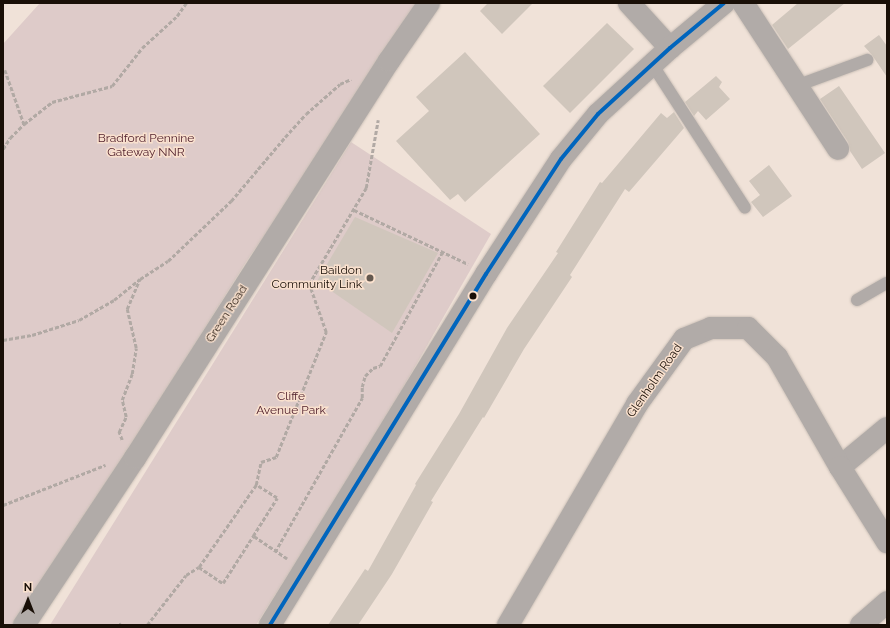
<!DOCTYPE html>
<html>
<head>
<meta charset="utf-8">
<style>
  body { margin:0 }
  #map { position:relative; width:890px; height:628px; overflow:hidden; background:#f0e2d8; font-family:Raleway,sans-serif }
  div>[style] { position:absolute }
  .green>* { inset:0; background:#decbc9 }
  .building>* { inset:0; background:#d0c6bc }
  .path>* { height:2.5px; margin-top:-1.25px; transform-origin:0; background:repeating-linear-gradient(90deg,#b1a9a4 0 4px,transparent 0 6px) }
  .roads { filter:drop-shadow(0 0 1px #ccc1b8) drop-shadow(0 0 1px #ccc1b8) }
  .lane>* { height:12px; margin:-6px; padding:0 6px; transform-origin:6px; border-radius:6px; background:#b1aba8 }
  .street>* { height:22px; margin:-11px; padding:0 11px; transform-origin:11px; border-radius:11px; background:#b1aba8 }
  .bus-1>* { height:4px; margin:-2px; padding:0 2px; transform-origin:2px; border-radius:2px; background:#0065bd }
  .dots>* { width:11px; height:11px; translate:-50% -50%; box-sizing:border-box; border:2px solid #fae1ce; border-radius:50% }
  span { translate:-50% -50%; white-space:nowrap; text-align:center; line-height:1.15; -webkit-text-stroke:3px #fae1ce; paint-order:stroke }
  .park-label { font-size:12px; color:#51212d }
  .poi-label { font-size:12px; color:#190f07 }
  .right { translate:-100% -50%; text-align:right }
  .street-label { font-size:12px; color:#190f07 }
  .frame { position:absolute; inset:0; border:4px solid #190f07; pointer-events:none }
  .north { position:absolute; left:8px; top:580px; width:40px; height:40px; -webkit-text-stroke:3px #fae1ce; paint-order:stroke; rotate:0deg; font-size:11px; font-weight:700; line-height:16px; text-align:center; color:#190f07 }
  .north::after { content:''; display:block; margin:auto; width:14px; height:18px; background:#190f07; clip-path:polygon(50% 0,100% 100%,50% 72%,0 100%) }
</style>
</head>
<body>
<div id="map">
  <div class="green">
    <i style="clip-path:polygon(40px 3px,427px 3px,248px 259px,19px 625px,3px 625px,3px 44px)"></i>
    <i style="clip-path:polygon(351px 142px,491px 234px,373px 440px,256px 625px,50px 625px)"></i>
  </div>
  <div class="building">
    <i style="clip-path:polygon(488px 3px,533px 3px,502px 34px,480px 11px)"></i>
    <i style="clip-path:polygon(798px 3px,845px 3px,788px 49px,772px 25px)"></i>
    <i style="clip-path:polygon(607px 23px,634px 49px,570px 113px,543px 86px)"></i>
    <i style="clip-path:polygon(879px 35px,887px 46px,887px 77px,872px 55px,864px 46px)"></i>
    <i style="clip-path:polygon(465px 52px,540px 134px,465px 202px,458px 194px,450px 200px,396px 141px,429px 111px,416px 97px)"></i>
    <i style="clip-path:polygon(716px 76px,722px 82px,719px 87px,730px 99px,706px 120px,698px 111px,694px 116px,685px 102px)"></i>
    <i style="clip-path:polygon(839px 86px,885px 153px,862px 169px,850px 151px,848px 142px,820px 99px)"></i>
    <i style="clip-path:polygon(674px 112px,684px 128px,629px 192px,625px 189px,570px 275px,572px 277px,524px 349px,484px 418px,483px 417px,431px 501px,433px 502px,392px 574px,358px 625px,328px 625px,365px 569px,368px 571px,416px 485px,415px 484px,459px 414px,507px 328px,558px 253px,556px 252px,600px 182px,602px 183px,661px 113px,667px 118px)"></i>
    <i style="clip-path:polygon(769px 165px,792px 196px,763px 217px,751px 202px,760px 195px,749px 181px)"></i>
    <i style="clip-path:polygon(355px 217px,438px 253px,392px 333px,317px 281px)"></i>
  </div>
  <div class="path">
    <i style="left:5px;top:70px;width:57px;rotate:70.6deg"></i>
    <i style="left:3px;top:149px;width:13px;rotate:-58deg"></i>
    <i style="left:10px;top:138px;width:20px;rotate:-45deg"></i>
    <i style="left:24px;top:124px;width:36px;rotate:-38deg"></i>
    <i style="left:52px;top:102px;width:62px;rotate:-14.9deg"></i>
    <i style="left:112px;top:86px;width:48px;rotate:-51.7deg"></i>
    <i style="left:142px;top:48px;width:47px;rotate:-42.4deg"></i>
    <i style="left:177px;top:16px;width:16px;rotate:-55deg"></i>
    <i style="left:354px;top:210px;width:126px;rotate:25.3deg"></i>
    <i style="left:3px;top:340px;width:29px;rotate:-10deg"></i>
    <i style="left:32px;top:335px;width:49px;rotate:-17.7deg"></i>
    <i style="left:79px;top:320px;width:40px;rotate:-29.7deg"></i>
    <i style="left:114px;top:300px;width:33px;rotate:-39deg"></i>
    <i style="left:140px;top:279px;width:33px;rotate:-33deg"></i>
    <i style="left:168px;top:261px;width:87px;rotate:-43.6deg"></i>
    <i style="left:231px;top:201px;width:84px;rotate:-49.8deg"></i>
    <i style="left:285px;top:137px;width:31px;rotate:-48deg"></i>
    <i style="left:306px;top:114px;width:45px;rotate:-41.4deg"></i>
    <i style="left:340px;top:84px;width:12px;rotate:-24deg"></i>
    <i style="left:122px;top:440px;width:9px;rotate:-111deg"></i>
    <i style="left:119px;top:432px;width:17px;rotate:-65deg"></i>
    <i style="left:126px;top:417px;width:17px;rotate:-103deg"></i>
    <i style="left:122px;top:400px;width:28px;rotate:-69deg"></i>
    <i style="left:132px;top:374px;width:26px;rotate:-81deg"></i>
    <i style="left:136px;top:348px;width:40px;rotate:-103deg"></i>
    <i style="left:127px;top:309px;width:33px;rotate:-67deg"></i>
    <i style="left:3px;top:505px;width:110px;rotate:-21.4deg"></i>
    <i style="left:275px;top:552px;width:177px;rotate:-60.5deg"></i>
    <i style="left:362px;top:398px;width:11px;rotate:-90deg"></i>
    <i style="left:362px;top:387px;width:11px;rotate:-75deg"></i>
    <i style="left:365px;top:376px;width:11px;rotate:-45deg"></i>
    <i style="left:373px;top:368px;width:7px;rotate:-16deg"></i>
    <i style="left:380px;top:366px;width:131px;rotate:-61.3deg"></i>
    <i style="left:287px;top:559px;width:41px;rotate:-145.9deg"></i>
    <i style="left:253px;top:536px;width:45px;rotate:-57.7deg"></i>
    <i style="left:277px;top:498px;width:25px;rotate:-148deg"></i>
    <i style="left:256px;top:485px;width:24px;rotate:-78deg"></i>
    <i style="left:261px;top:462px;width:16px;rotate:-18deg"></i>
    <i style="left:276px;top:457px;width:135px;rotate:-68.2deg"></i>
    <i style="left:326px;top:332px;width:51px;rotate:-109.5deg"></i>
    <i style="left:309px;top:284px;width:112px;rotate:-59.3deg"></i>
    <i style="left:366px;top:188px;width:69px;rotate:-80deg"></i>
    <i style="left:199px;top:567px;width:29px;rotate:34deg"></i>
    <i style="left:223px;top:583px;width:56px;rotate:-57.4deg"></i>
    <i style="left:119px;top:623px;width:3px;rotate:45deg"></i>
    <i style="left:147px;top:625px;width:63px;rotate:-52deg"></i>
    <i style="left:186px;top:575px;width:15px;rotate:-32deg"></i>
    <i style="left:199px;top:567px;width:100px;rotate:-55.2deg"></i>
  </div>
  <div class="roads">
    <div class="lane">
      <i style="left:652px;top:64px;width:171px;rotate:57.1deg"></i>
      <i style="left:796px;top:86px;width:76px;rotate:-20.1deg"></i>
      <i style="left:857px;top:300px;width:34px;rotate:-30deg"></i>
    </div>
    <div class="street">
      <i style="left:629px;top:3px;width:61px;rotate:47.7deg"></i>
      <i style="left:743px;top:3px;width:174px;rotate:56.9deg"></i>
      <i style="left:840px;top:467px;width:61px;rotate:-39.7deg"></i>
      <i style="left:24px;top:625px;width:201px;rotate:-56.4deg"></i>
      <i style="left:135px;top:458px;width:471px;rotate:-57.4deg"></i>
      <i style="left:389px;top:61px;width:70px;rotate:-55.4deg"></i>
      <i style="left:270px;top:625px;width:412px;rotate:-58.4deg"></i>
      <i style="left:486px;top:274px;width:137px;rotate:-56.9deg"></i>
      <i style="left:561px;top:159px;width:58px;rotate:-50.6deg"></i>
      <i style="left:598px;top:114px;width:98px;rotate:-42.5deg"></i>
      <i style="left:670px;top:48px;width:70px;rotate:-39.8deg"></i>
      <i style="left:508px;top:625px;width:256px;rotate:-59.7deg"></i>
      <i style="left:637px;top:404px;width:80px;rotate:-54.1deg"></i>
      <i style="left:684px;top:339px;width:29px;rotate:-22deg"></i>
      <i style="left:711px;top:328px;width:37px"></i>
      <i style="left:748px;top:328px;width:41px;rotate:45deg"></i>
      <i style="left:777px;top:357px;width:127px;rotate:60.2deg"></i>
      <i style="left:840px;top:467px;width:89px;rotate:57.9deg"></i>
      <i style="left:861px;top:625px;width:35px;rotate:-41deg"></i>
    </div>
  </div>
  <div class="bus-1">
    <i style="left:270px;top:625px;width:412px;rotate:-58.4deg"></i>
    <i style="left:486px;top:274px;width:137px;rotate:-56.9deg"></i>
    <i style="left:561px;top:159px;width:58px;rotate:-50.6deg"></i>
    <i style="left:598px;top:114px;width:98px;rotate:-42.5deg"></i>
    <i style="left:670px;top:48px;width:70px;rotate:-39.8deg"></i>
  </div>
  <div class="dots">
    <i style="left:370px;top:278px;background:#645950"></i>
    <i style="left:473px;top:296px;background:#190f07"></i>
  </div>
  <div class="park-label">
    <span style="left:146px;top:146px">Bradford Pennine<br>Gateway NNR</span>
    <span style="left:291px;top:404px">Cliffe<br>Avenue Park</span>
  </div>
  <div class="poi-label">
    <span class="right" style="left:362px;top:278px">Baildon<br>Community Link</span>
  </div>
  <div class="street-label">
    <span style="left:227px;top:314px;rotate:-57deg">Green Road</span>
    <span style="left:655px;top:381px;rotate:-55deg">Glenholm Road</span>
  </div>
  <div class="frame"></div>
  <div class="north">N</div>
</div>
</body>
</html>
